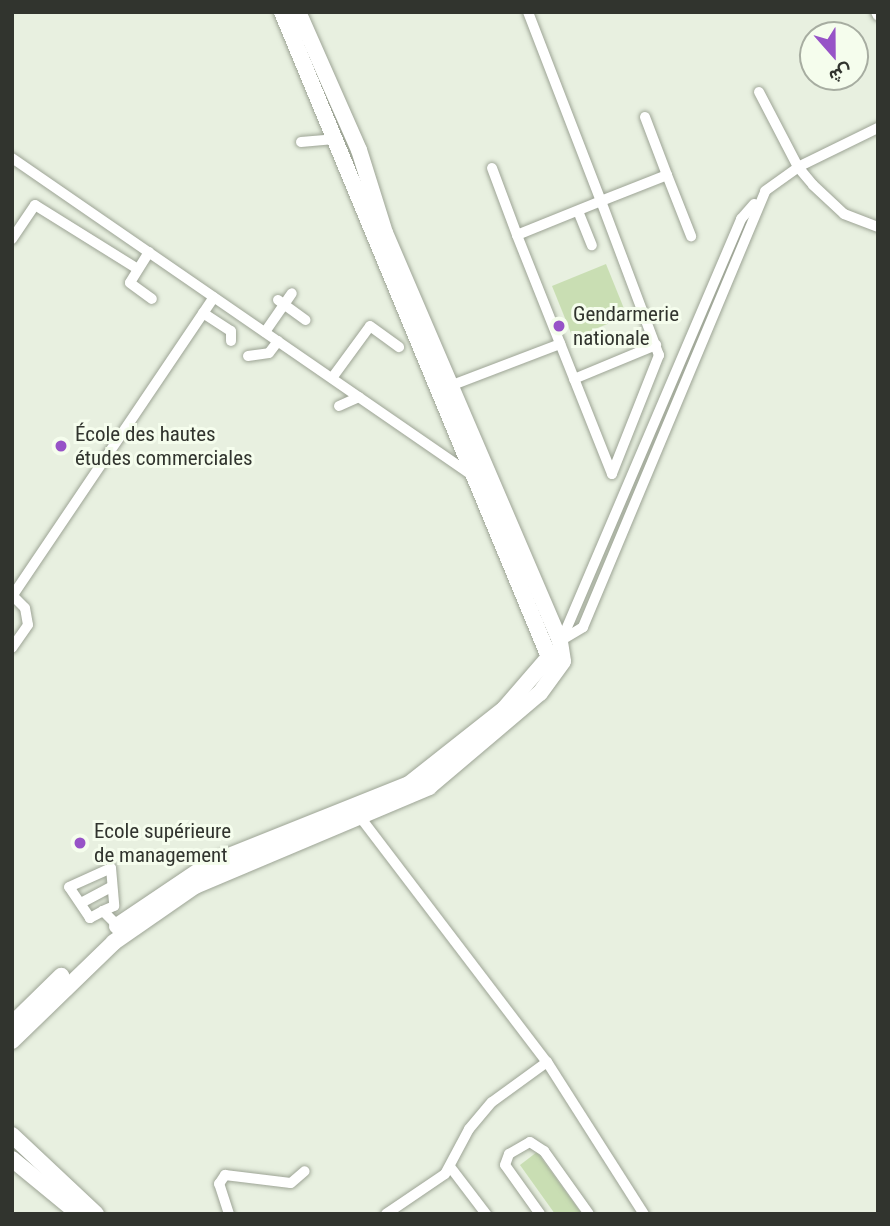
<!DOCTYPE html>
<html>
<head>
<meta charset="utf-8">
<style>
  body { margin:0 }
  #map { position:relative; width:890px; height:1226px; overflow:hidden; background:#e8f0e0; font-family:"Roboto Condensed",Vazirmatn,sans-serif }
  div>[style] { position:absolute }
  .green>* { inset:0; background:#c9deb3 }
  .roads { filter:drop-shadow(0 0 2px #9da495) drop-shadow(0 0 2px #9da495) }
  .minor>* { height:10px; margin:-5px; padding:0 5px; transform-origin:5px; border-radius:5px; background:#fff }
  .secondary>* { height:16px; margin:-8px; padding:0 8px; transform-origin:8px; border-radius:8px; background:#fff }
  .dots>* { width:19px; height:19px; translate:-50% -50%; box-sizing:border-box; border:4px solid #f5fded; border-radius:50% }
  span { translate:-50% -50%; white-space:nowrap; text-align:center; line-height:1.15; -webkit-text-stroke:6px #f5fded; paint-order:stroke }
  .poi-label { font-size:21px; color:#31342e }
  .left { translate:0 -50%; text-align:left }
  .frame { position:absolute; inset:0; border:14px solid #31342e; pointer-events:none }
  .north { position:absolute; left:799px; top:21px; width:70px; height:70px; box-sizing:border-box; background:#f5fded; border:2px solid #a7ada1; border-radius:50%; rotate:159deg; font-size:19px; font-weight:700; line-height:28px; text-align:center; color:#31342e }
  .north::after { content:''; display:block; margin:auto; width:24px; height:32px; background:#9753c7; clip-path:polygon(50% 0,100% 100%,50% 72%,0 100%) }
</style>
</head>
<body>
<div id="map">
  <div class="green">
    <i style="clip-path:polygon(606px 264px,627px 316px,573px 338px,552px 286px)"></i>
    <i style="clip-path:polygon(537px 1152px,582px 1214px,555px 1214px,520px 1165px)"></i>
  </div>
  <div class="roads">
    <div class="minor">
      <i style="left:528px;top:12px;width:203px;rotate:68.9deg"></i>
      <i style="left:601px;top:201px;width:71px;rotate:-21.5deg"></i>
      <i style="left:667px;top:175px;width:62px;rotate:-110.8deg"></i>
      <i style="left:876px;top:12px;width:4px;rotate:63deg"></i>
      <i style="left:759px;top:92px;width:85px;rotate:62.5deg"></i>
      <i style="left:798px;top:167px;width:23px;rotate:50deg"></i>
      <i style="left:813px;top:185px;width:42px;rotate:43.1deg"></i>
      <i style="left:844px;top:214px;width:36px;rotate:21deg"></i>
      <i style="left:301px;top:142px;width:36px;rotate:-5deg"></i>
      <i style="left:12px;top:158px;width:564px;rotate:34.59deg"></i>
      <i style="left:492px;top:168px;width:72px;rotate:69.5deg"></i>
      <i style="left:667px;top:175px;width:66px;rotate:68.5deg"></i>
      <i style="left:601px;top:201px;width:165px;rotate:69.4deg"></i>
      <i style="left:659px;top:355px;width:128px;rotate:111.6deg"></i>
      <i style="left:612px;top:474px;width:257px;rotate:-111.7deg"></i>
      <i style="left:517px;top:235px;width:91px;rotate:-22deg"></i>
      <i style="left:578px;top:211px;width:37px;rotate:68deg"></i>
      <i style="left:12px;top:239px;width:41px;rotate:-55.9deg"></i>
      <i style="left:35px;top:205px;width:121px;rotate:31.9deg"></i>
      <i style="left:149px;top:252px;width:36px;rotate:122deg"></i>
      <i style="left:130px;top:283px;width:27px;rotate:36deg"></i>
      <i style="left:278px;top:300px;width:34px;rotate:36deg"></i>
      <i style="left:203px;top:313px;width:33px;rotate:33deg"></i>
      <i style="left:231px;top:331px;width:10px;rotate:90deg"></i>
      <i style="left:265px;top:332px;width:47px;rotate:-55.3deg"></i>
      <i style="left:248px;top:356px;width:21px;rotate:-8deg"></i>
      <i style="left:269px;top:353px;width:15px;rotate:-53deg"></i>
      <i style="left:332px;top:378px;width:64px;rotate:-53.8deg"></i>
      <i style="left:370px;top:326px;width:36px;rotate:36deg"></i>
      <i style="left:574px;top:379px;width:89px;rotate:-22.5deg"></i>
      <i style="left:450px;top:386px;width:118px;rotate:-20.9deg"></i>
      <i style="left:339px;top:406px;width:22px;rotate:-24deg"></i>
      <i style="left:12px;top:595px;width:18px;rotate:45deg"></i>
      <i style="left:25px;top:608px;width:17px;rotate:80deg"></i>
      <i style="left:28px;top:625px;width:28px;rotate:125deg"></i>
      <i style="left:13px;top:595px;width:359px;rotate:-56deg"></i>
      <i style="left:562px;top:639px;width:457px;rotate:-66.9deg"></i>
      <i style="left:741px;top:219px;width:20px;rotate:-49deg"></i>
      <i style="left:560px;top:641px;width:27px;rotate:-31deg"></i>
      <i style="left:583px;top:627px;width:472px;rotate:-67.3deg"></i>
      <i style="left:765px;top:191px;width:43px;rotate:-35.5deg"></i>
      <i style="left:800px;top:166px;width:87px;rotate:-26deg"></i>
      <i style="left:357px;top:813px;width:313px;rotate:52.7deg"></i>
      <i style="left:547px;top:1062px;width:180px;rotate:57.5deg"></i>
      <i style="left:81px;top:903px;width:34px;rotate:-28deg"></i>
      <i style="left:103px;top:911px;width:15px;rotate:152deg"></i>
      <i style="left:90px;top:918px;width:37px;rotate:-124deg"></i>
      <i style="left:69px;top:887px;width:46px;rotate:-24.3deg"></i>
      <i style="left:111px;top:868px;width:38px;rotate:85deg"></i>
      <i style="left:114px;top:906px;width:12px;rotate:156deg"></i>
      <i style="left:103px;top:911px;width:21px;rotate:45deg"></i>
      <i style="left:451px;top:1168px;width:58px;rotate:52.7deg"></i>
      <i style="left:229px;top:1214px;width:32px;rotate:-108deg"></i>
      <i style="left:219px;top:1184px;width:11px;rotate:-56deg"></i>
      <i style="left:225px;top:1175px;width:66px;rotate:6.9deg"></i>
      <i style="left:291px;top:1183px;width:18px;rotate:-41deg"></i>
      <i style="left:386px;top:1214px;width:71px;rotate:-34.1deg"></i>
      <i style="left:445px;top:1174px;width:51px;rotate:-61.9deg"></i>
      <i style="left:469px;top:1129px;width:35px;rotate:-50deg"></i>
      <i style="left:492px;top:1102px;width:68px;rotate:-36deg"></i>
      <i style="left:540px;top:1214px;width:60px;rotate:-125.5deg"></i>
      <i style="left:505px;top:1165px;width:12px;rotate:-70deg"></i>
      <i style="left:509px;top:1154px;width:24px;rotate:-30deg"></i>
      <i style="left:530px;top:1142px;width:17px;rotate:33deg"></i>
      <i style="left:544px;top:1151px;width:77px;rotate:54.5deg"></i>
    </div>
    <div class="secondary">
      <i style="left:117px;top:926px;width:111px;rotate:-34deg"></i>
      <i style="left:209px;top:864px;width:215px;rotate:-21.8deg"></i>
      <i style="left:409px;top:784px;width:121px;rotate:-38.3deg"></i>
      <i style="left:504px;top:709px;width:69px;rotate:-49.1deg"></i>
      <i style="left:549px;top:657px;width:698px;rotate:-112.49deg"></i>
      <i style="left:12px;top:1024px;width:69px;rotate:-44.4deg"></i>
      <i style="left:12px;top:1041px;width:142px;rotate:-44.1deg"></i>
      <i style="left:114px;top:942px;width:98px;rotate:-34.7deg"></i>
      <i style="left:195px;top:886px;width:254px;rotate:-22.9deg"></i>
      <i style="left:429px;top:787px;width:145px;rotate:-40.3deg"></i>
      <i style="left:540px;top:693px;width:39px;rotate:-54deg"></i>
      <i style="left:563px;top:661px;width:20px;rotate:-99deg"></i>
      <i style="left:560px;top:641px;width:444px;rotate:-113.2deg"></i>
      <i style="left:385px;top:233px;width:87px;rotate:-107.4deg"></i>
      <i style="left:359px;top:150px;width:151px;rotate:-113.8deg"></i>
      <i style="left:12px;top:1135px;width:115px;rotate:43.2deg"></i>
      <i style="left:12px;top:1159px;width:87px;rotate:39.4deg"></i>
    </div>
  </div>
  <div class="dots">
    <i style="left:559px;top:326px;background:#9753c7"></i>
    <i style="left:61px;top:446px;background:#9753c7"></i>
    <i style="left:80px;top:843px;background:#9753c7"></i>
  </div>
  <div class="poi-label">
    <span class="left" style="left:573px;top:326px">Gendarmerie<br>nationale</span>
    <span class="left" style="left:75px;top:446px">École des hautes<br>études commerciales</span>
    <span class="left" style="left:94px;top:843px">Ecole supérieure<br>de management</span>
  </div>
  <div class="frame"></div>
  <div class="north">ش</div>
</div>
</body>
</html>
